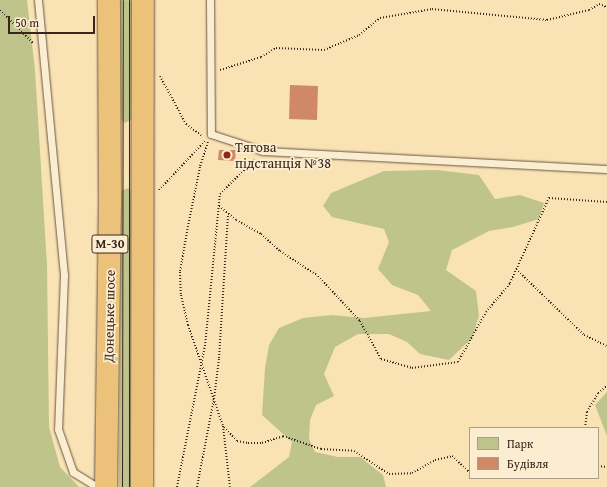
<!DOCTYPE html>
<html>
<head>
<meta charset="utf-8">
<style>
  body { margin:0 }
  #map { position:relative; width:607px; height:487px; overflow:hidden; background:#f9e3b5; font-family:"Gentium Book Plus",serif }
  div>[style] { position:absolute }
  .green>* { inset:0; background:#bfc38c }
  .building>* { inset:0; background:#cf8968 }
  .path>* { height:2px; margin-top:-1px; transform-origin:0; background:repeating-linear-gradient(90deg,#3a251e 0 1px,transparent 0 3px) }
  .roads { filter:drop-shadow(0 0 1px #6a5444) drop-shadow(0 0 1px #6a5444) }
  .service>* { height:7px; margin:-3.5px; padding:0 3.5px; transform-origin:3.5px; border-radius:3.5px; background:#fbedcf }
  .trunk>* { height:22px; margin:-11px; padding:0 11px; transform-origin:11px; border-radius:11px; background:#ecc27a }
  .tram>* { height:1px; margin:-0.5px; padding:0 0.5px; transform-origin:0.5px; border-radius:0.5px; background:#3a251e }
  .dots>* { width:11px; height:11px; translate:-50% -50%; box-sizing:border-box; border:2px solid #fbedcf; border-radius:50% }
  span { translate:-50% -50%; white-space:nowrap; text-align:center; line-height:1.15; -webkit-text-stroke:3.5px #fbedcf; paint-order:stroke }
  .shield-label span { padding:1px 3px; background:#fbedcf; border:1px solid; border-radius:3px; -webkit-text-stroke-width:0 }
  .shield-label { font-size:13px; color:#3a251e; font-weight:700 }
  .poi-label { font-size:14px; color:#3a251e }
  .left { translate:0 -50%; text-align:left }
  .street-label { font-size:14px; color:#3a251e }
  .legend { position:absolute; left:469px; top:427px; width:130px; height:52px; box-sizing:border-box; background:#fbedcf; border:1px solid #ae9d88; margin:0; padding:5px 7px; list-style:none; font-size:12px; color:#3a251e }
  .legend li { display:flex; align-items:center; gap:8px; height:20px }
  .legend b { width:20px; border:1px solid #ae9d88 }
  .scale { position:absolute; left:8px; top:16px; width:87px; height:18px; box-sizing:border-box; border:2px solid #3a251e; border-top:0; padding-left:5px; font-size:12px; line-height:14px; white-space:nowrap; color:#3a251e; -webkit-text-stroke:3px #fbedcf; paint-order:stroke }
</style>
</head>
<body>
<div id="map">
  <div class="green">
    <i style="clip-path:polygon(0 0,27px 0,35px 70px,47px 265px,49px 427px,60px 467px,79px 487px,0 487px)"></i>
    <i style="clip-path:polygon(120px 0,132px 0,132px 119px,125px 123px,121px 120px,120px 115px)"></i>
    <i style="clip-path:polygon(437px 170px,479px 175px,495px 199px,520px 195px,544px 203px,539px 219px,513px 227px,489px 231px,452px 250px,446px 270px,476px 291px,479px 316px,472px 338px,449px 360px,420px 354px,407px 342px,389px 334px,358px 334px,335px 347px,324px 374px,334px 396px,316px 405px,310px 420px,309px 439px,315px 452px,338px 457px,360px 457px,383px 475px,386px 487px,250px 487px,289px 457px,292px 442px,262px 415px,265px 368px,269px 345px,279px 328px,303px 318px,332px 315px,364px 318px,431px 311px,418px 295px,392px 285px,378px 269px,389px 242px,384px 229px,332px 217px,323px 206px,331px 193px,384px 171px)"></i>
    <i style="clip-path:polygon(128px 188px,133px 191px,131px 487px,119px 487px,121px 191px)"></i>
    <i style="clip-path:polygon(607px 392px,607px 436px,595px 405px)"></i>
  </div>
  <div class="building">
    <i style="clip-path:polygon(290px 85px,318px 86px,317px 120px,289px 119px)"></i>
    <i style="clip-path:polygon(219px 150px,236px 150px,235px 161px,218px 160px)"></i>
  </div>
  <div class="path">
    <i style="left:599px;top:4px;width:9px;rotate:21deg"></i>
    <i style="left:0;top:10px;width:47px;rotate:45deg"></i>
    <i style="left:220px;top:70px;width:43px;rotate:-17.6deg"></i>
    <i style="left:261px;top:57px;width:17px;rotate:-31deg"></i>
    <i style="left:276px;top:48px;width:48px;rotate:2.4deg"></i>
    <i style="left:324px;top:50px;width:38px;rotate:-23deg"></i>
    <i style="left:359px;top:35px;width:27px;rotate:-39deg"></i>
    <i style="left:380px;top:18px;width:53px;rotate:-9.8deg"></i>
    <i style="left:432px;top:9px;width:116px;rotate:5.5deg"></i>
    <i style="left:547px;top:20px;width:43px;rotate:-13.4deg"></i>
    <i style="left:589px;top:10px;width:12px;rotate:-31deg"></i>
    <i style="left:160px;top:76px;width:55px;rotate:61.6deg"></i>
    <i style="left:186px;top:124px;width:20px;rotate:37deg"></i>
    <i style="left:208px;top:142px;width:26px;rotate:108deg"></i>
    <i style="left:200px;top:167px;width:60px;rotate:101.5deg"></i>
    <i style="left:188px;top:226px;width:47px;rotate:99.9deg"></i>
    <i style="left:180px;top:272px;width:23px;rotate:88deg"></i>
    <i style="left:181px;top:295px;width:31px;rotate:77deg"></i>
    <i style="left:188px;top:325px;width:107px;rotate:70.9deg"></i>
    <i style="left:223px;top:426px;width:61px;rotate:83.5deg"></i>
    <i style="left:159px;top:190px;width:67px;rotate:-46.8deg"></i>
    <i style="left:219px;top:206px;width:22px;rotate:39deg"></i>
    <i style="left:236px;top:220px;width:29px;rotate:29deg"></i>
    <i style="left:261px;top:234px;width:25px;rotate:42deg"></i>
    <i style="left:280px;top:251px;width:45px;rotate:33.3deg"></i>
    <i style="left:318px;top:276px;width:62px;rotate:47deg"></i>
    <i style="left:360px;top:321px;width:43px;rotate:61.1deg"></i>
    <i style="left:381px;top:359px;width:32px;rotate:16deg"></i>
    <i style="left:412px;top:368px;width:46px;rotate:-7.4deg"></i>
    <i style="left:458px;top:362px;width:57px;rotate:-60.8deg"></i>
    <i style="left:486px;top:312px;width:38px;rotate:-50deg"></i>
    <i style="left:510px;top:283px;width:94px;rotate:-65.4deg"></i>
    <i style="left:549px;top:198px;width:58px;rotate:3.9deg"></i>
    <i style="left:516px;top:269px;width:95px;rotate:44.1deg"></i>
    <i style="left:584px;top:335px;width:25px;rotate:26deg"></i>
    <i style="left:224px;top:427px;width:19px;rotate:47deg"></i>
    <i style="left:237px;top:441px;width:11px;rotate:10deg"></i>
    <i style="left:248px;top:443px;width:14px"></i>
    <i style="left:262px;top:443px;width:22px;rotate:-18deg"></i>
    <i style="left:283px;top:436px;width:40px;rotate:18.9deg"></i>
    <i style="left:321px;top:449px;width:33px;rotate:3deg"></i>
    <i style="left:354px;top:451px;width:42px;rotate:33.3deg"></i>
    <i style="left:389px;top:474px;width:23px;rotate:-2deg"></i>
    <i style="left:412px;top:473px;width:26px;rotate:-29deg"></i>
    <i style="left:435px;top:460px;width:17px;rotate:-13deg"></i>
    <i style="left:452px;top:456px;width:25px;rotate:43deg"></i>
    <i style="left:585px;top:428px;width:16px;rotate:-83deg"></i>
    <i style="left:587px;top:412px;width:22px;rotate:-60deg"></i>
    <i style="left:598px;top:393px;width:11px;rotate:-38deg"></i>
    <i style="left:598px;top:466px;width:9px;rotate:6deg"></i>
    <i style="left:177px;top:487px;width:144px;rotate:-78.8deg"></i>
    <i style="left:205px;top:346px;width:153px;rotate:-84.4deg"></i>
    <i style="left:220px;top:194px;width:51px;rotate:-45deg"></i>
    <i style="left:197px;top:487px;width:90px;rotate:-79.1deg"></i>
    <i style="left:214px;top:399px;width:41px;rotate:-83deg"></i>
    <i style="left:219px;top:358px;width:144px;rotate:-86.4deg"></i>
  </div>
  <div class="roads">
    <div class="service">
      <i style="left:38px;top:0;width:276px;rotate:84.6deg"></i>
      <i style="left:64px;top:275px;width:154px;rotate:92.2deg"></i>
      <i style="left:58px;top:429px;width:46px;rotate:70.8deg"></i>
      <i style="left:73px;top:472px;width:28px;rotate:32deg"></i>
      <i style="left:210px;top:0;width:134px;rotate:89.6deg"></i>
      <i style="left:211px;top:134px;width:55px;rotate:18.1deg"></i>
      <i style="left:263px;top:151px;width:344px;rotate:3deg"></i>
    </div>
    <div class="trunk">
      <i style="left:106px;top:487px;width:284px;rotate:-89.2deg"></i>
      <i style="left:110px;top:203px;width:203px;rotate:-90.3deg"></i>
      <i style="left:142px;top:487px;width:487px;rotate:-89.9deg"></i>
    </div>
  </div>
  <div class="tram">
    <i style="left:122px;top:487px;width:487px;rotate:-89.9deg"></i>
    <i style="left:129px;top:487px;width:487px;rotate:-90deg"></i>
  </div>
  <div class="dots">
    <i style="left:227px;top:155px;background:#8f2418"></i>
  </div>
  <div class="shield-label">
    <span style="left:110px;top:244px">М-30</span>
  </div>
  <div class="poi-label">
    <span class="left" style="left:235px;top:155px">Тягова<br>пiдстанцiя №38</span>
  </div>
  <div class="street-label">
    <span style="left:109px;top:316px;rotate:-89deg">Донецьке шосе</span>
  </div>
  <ul class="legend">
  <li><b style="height:11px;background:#bfc38c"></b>Парк</li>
  <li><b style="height:11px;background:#cf8968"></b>Будівля</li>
  </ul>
  <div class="scale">50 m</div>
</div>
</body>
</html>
